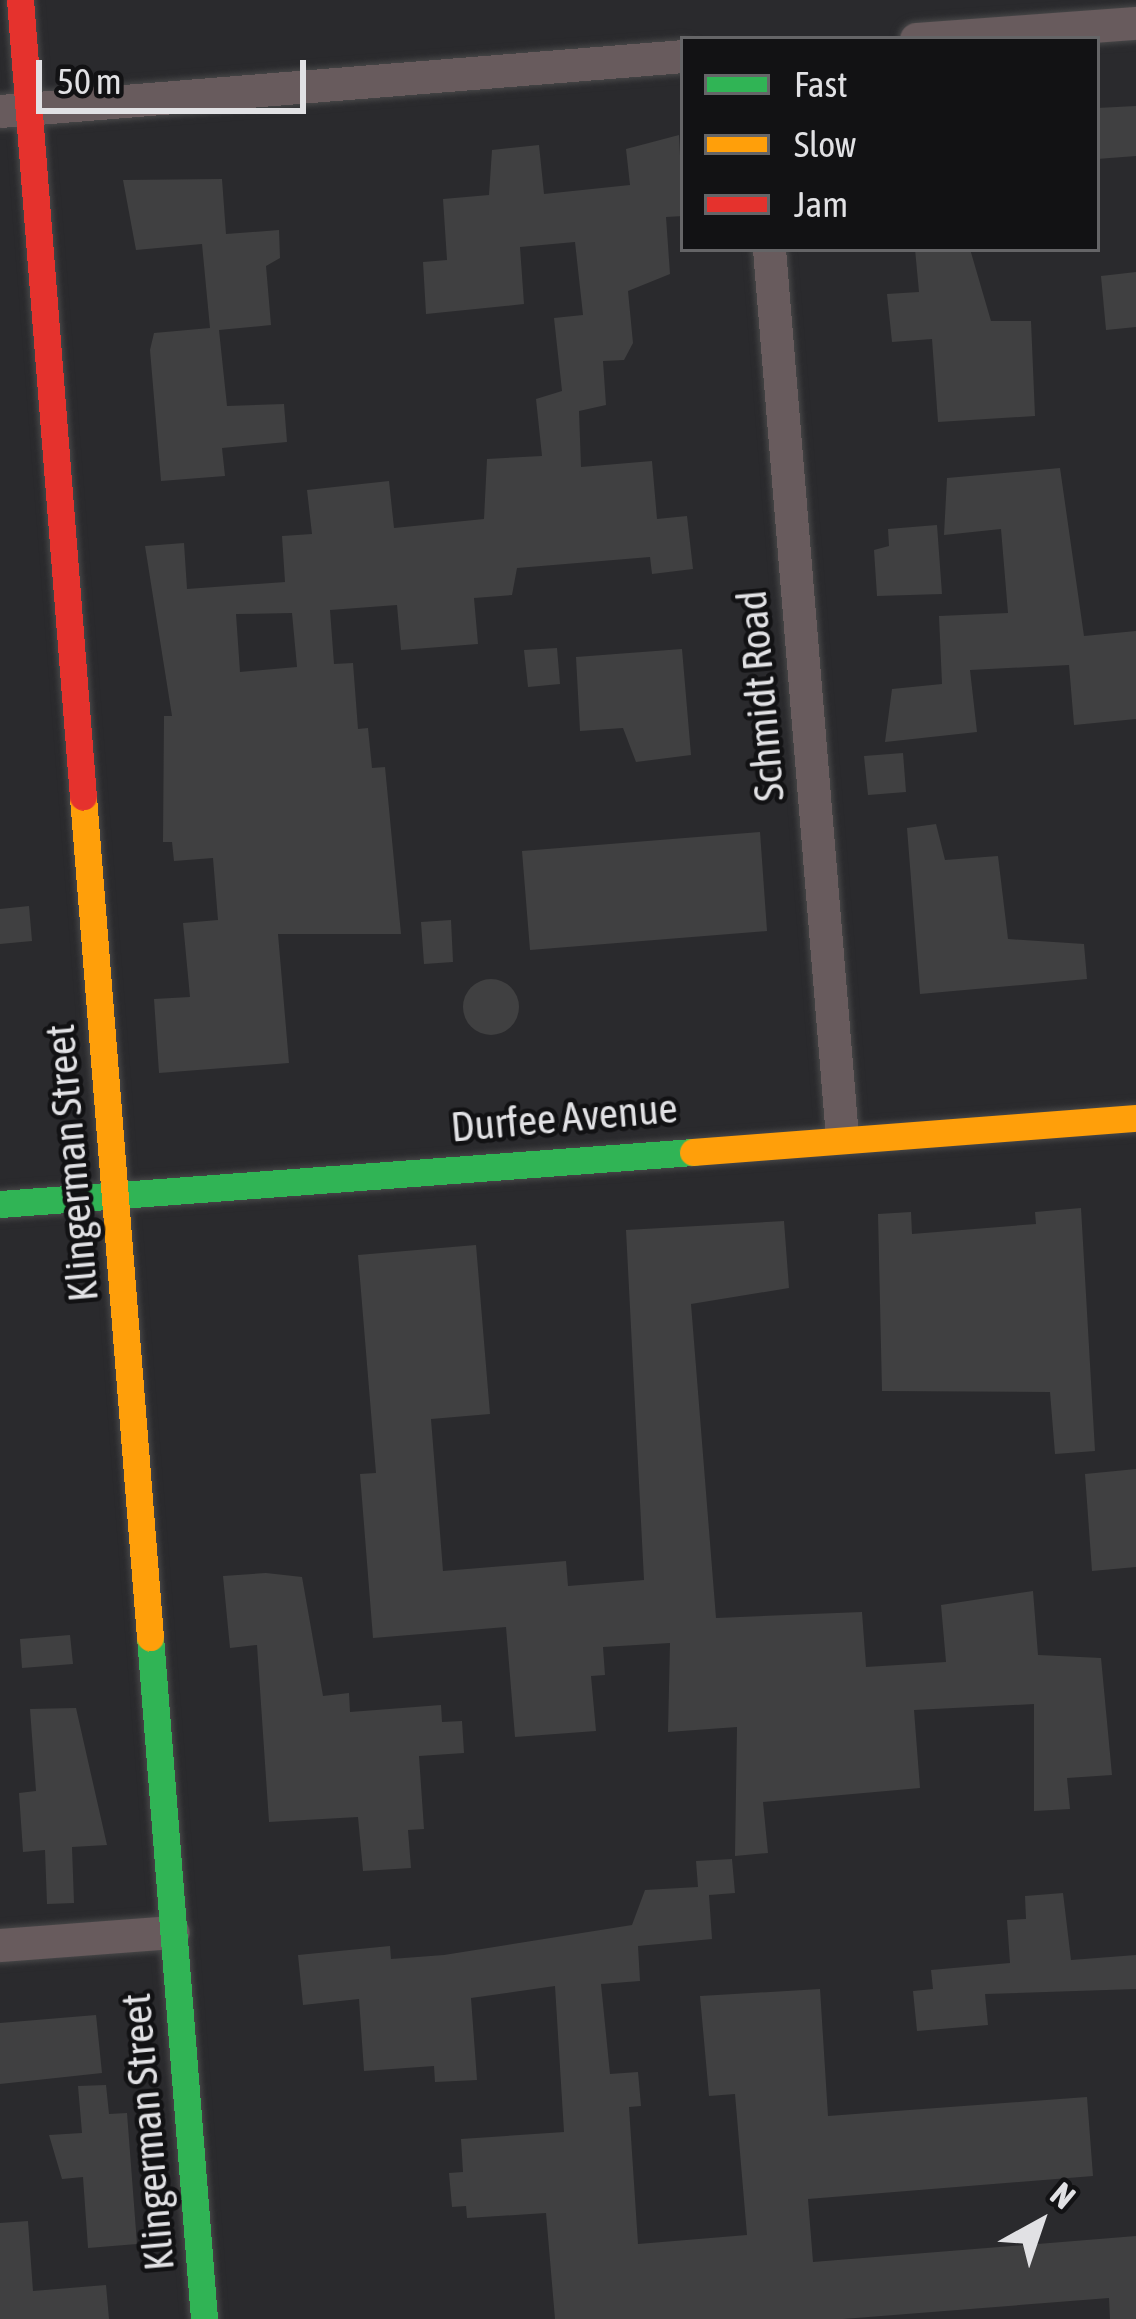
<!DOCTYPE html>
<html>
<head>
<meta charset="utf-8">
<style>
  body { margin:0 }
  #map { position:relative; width:1136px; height:2319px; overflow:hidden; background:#2a2a2d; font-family:"Asap Condensed",sans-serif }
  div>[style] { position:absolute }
  .building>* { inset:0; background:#404041 }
  .round { border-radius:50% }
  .roads { filter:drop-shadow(0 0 3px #484849) drop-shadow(0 0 3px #484849) }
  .street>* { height:33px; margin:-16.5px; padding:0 16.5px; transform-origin:16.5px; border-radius:16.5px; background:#685b5d }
  .fast>* { height:27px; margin:-13.5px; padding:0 13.5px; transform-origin:13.5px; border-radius:13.5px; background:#30b455 }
  .slow>* { height:27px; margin:-13.5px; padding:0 13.5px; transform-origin:13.5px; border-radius:13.5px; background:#ff9f0a }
  .jam>* { height:27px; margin:-13.5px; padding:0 13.5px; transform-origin:13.5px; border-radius:13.5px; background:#e5322d }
  span { translate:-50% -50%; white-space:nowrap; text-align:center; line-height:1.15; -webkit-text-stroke:9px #121214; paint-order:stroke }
  .street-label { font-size:42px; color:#e1e1e4 }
  .legend { position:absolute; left:680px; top:36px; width:420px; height:216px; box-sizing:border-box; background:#121214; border:3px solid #656567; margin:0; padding:15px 21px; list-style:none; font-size:36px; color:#e1e1e4 }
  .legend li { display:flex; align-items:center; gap:24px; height:60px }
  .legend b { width:60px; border:3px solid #656567 }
  .north { position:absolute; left:980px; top:2163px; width:120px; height:120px; -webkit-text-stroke:9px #121214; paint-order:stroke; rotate:40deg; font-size:33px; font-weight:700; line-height:48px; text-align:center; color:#e1e1e4 }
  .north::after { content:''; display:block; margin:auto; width:42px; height:54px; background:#e1e1e4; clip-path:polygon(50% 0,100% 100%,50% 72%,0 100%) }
  .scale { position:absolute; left:36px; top:60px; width:270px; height:54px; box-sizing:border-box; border:6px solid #e1e1e4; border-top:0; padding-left:15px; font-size:36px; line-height:42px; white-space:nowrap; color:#e1e1e4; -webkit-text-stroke:9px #121214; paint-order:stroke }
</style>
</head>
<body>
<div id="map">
  <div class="building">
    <i style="clip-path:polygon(1136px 106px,1136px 156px,1097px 159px,1097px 108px)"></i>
    <i style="clip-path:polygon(evenodd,679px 135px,683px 216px,666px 217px,670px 274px,628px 291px,633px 343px,624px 360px,603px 361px,606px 405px,579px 411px,581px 467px,652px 461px,657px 519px,687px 516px,693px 569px,652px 574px,650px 557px,517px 568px,512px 595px,474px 598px,478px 644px,401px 650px,397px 605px,330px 610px,334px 664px,353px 663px,358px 729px,368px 728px,372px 768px,385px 767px,401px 934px,278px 934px,289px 1063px,159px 1073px,154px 999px,190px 997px,183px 923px,218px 920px,213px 858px,174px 861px,172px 842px,163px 842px,164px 716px,172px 716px,145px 546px,184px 543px,187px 589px,285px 582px,282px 536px,312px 534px,307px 490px,389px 481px,394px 528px,484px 519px,487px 459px,542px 456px,536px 399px,562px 391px,554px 318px,583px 315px,575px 242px,520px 247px,524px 304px,426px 314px,423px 262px,447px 260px,443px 199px,489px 195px,492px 150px,539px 145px,544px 194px,630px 185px,626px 149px,679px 135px,292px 613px,297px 667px,240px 672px,236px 614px,292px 613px)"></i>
    <i style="clip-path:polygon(222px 179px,226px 234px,279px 230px,280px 258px,266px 266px,271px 325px,219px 330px,227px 406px,284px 404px,287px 442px,222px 448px,225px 476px,161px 481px,150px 350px,154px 333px,210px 328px,202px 244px,136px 250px,123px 180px)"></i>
    <i style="clip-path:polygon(915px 249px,970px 249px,991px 321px,1031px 321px,1035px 416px,938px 422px,932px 339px,892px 342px,887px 294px,919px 292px)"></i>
    <i style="clip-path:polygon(1136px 272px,1136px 327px,1106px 330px,1101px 276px)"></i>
    <i style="clip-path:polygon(1060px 468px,1084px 636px,1136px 631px,1136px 719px,1074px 725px,1069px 665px,970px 670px,977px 732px,885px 742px,892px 689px,942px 684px,939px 616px,1008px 613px,1001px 529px,944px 535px,947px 478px)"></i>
    <i style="clip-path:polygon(937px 525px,942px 594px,877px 596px,874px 550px,889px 546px,888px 529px)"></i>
    <i style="clip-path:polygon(557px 648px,560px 684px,528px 687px,524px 650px)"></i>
    <i style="clip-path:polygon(682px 649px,691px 755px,636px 762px,623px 728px,580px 731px,576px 657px)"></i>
    <i style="clip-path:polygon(903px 753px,906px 792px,868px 795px,864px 756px)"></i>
    <i style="clip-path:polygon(936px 824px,945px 860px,998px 856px,1008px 939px,1084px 944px,1087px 979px,920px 994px,907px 828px)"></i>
    <i style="clip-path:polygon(760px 832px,767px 931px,530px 950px,522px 851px)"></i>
    <i style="clip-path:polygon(29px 906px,32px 941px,0 944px,0 909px)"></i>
    <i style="clip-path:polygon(451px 920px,453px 962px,424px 964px,421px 922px)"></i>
    <i class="round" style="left:463px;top:979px;width:56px;height:56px"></i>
    <i style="clip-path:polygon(1081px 1208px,1095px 1451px,1055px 1454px,1050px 1392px,882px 1391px,878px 1214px,911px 1212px,912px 1234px,1036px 1224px,1035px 1212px)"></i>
    <i style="clip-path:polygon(784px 1221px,789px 1288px,691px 1304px,716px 1618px,862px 1612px,866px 1667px,946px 1662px,941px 1605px,1033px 1591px,1038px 1655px,1101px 1658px,1112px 1775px,1067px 1778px,1070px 1809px,1034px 1811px,1034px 1704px,914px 1710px,920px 1788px,763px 1802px,768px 1853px,735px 1856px,737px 1727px,668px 1732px,670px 1643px,603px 1647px,605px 1675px,591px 1676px,596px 1731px,515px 1737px,506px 1627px,373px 1638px,360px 1474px,376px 1473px,358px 1255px,476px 1245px,490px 1414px,431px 1419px,443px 1571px,566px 1561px,568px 1586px,644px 1580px,626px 1230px)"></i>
    <i style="clip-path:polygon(1136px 1469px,1136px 1567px,1092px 1571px,1085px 1474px)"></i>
    <i style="clip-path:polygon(266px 1573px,302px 1577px,323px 1696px,349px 1693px,350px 1712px,441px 1705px,442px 1722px,462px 1721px,464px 1753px,419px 1756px,424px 1829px,408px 1830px,411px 1868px,363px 1871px,358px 1817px,269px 1822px,257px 1645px,230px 1648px,223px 1576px)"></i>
    <i style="clip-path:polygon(70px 1635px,73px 1664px,22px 1668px,20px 1639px)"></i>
    <i style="clip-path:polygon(76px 1708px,107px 1845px,72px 1847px,74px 1903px,47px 1904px,45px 1850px,23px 1852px,19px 1793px,36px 1791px,30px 1709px)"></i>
    <i style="clip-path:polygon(732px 1859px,735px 1893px,709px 1895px,712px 1939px,638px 1946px,640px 1981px,601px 1984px,610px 2074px,638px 2072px,641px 2106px,629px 2107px,638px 2244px,747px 2235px,735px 2094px,709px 2096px,700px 1996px,820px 1989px,828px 2116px,1087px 2097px,1093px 2176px,808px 2199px,813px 2262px,1136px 2236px,1136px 2319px,1110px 2319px,1109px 2298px,843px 2319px,555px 2319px,546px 2213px,467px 2218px,466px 2206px,452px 2207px,449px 2173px,463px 2172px,461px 2139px,564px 2132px,555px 1986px,471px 1998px,477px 2080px,435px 2082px,434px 2066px,364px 2071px,359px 1999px,303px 2005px,298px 1955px,390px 1946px,391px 1959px,444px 1955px,632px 1925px,645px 1890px,698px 1887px,696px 1861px)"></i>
    <i style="clip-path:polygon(1063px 1893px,1071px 1960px,1136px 1955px,1136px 1989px,985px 1994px,988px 2025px,917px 2031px,913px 1991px,933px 1989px,931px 1970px,1010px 1963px,1007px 1920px,1026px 1919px,1025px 1896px)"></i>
    <i style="clip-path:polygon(96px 2015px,102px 2073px,0 2084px,0 2023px)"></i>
    <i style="clip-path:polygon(106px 2085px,109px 2114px,127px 2113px,137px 2244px,88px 2248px,83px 2177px,62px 2179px,49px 2135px,82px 2133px,78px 2086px)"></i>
    <i style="clip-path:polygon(28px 2221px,33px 2291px,106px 2285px,109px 2319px,0 2319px,0 2223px)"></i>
  </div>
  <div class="roads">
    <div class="street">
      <i style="left:916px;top:39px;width:221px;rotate:-4.2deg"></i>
      <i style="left:0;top:111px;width:685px;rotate:-4.6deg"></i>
      <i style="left:769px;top:249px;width:891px;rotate:85.3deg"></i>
      <i style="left:0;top:1945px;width:173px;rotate:-4.3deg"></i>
    </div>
    <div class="fast">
      <i style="left:0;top:1204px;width:695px;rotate:-4.29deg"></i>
      <i style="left:150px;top:1637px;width:684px;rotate:85.47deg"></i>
    </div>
    <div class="slow">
      <i style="left:83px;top:797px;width:843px;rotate:85.44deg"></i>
      <i style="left:693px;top:1152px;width:444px;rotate:-4.4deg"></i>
    </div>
    <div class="jam">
      <i style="left:20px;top:0;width:799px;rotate:85.48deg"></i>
    </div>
  </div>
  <div class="street-label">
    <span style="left:760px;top:696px;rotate:-95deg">Schmidt Road</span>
    <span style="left:564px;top:1117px;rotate:-5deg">Durfee Avenue</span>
    <span style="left:71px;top:1163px;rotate:-95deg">Klingerman Street</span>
    <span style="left:147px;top:2132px;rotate:-95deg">Klingerman Street</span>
  </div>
  <ul class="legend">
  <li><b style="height:15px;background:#30b455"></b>Fast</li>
  <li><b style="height:15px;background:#ff9f0a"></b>Slow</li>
  <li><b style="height:15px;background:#e5322d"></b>Jam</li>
  </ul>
  <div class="north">N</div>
  <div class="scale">50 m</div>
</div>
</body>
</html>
